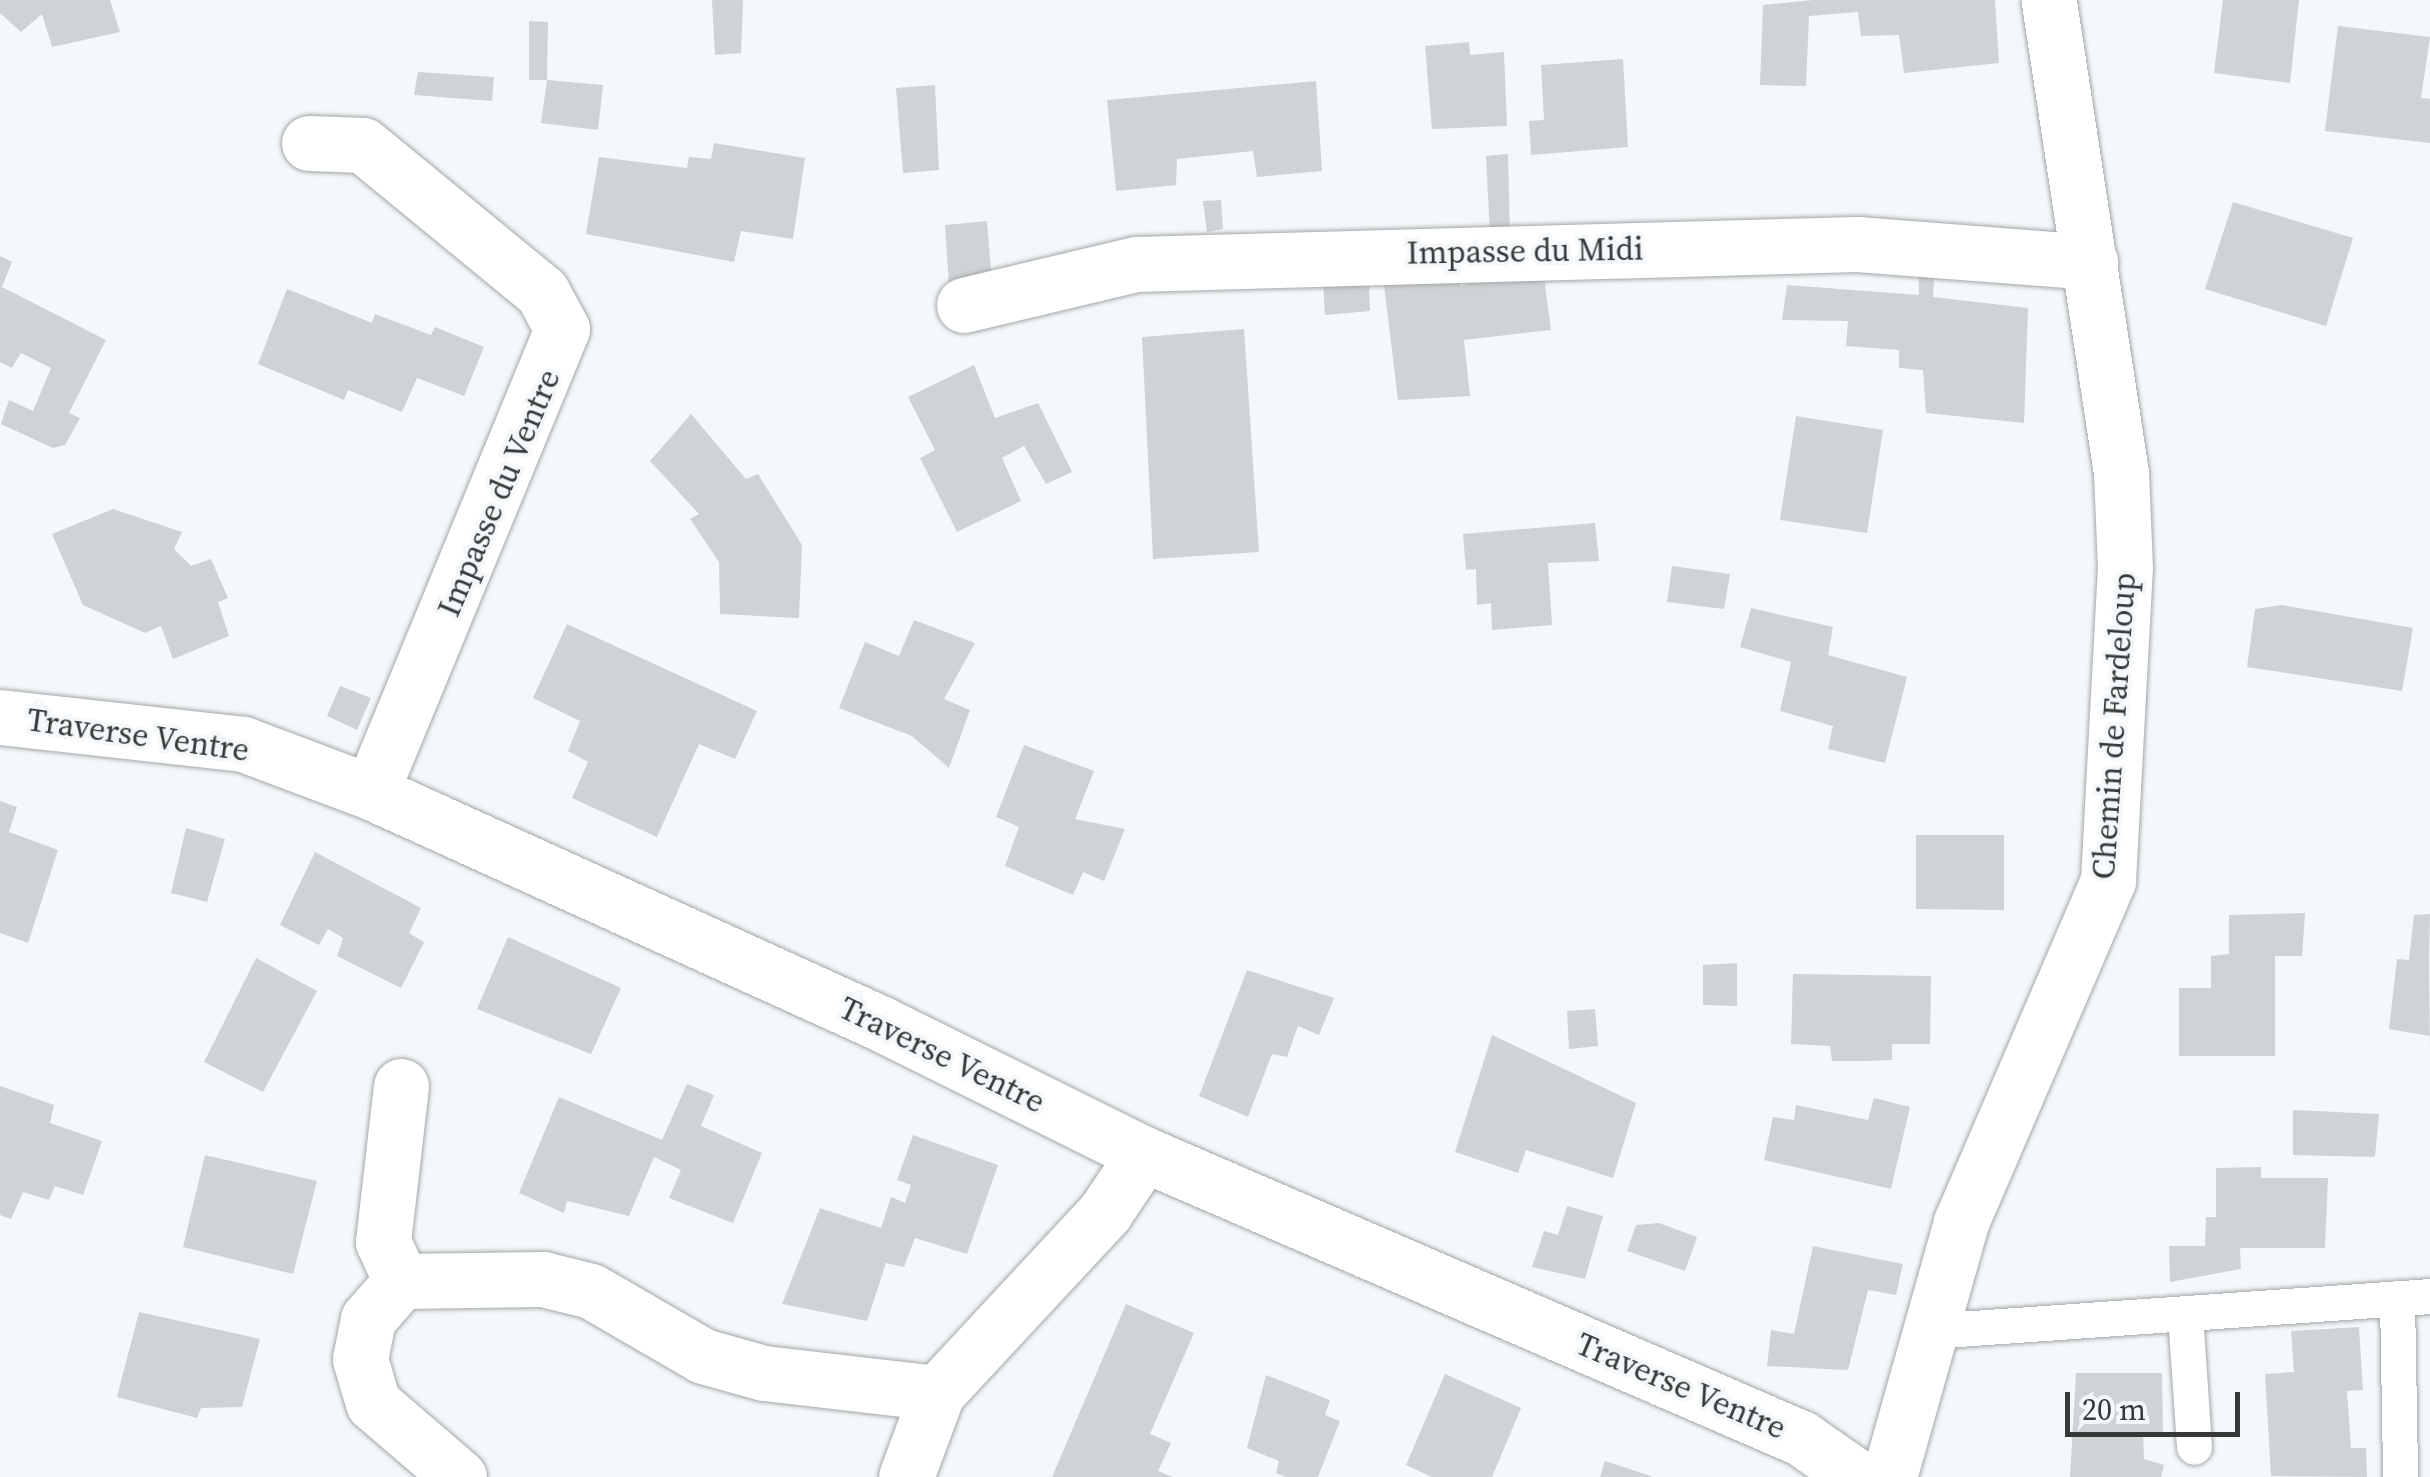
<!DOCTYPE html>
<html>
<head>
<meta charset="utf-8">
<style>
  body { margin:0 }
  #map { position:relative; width:2430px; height:1477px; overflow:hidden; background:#f4f8fa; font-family:"Source Serif 4",serif }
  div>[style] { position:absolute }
  .building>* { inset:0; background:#cfd3d5 }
  .roads { filter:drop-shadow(0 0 2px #a2a7a8) drop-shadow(0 0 2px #a2a7a8) }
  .service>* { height:35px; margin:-17.5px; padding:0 17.5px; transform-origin:17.5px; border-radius:17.5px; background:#fff }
  .minor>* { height:55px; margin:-27.5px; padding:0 27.5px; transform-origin:27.5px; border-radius:27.5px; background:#fff }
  span { translate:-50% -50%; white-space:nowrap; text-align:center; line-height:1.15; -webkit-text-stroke:8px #f4f8fa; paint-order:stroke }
  .street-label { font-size:32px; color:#373939 }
  .scale { position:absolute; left:2065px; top:1392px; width:175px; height:45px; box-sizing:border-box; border:5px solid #373939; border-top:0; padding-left:12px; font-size:30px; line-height:35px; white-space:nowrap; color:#373939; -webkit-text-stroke:8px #f4f8fa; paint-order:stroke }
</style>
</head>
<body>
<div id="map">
  <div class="building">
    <i style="clip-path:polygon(0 0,110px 0,120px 32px,52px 47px,42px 14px,21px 32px,0 13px)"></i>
    <i style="clip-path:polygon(712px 0,743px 0,741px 53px,715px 55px)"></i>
    <i style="clip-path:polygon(1813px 0,1995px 0,1999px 63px,1904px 73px,1899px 35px,1861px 36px,1858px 12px,1809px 16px,1806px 86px,1760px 85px,1763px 5px)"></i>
    <i style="clip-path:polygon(2223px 0,2299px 0,2290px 83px,2214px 73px)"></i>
    <i style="clip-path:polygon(529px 21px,548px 22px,547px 80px,529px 80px)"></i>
    <i style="clip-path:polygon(2338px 26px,2430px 37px,2421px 98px,2430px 99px,2430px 143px,2325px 131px)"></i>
    <i style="clip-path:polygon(1469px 42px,1470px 55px,1504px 52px,1507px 126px,1432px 129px,1425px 46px)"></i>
    <i style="clip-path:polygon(1623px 59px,1628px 147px,1531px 155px,1529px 121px,1544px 120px,1541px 65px)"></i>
    <i style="clip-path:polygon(418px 72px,494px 77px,492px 101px,414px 95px)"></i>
    <i style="clip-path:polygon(547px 80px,603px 85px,598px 130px,541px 123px)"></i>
    <i style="clip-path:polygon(1316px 81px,1322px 171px,1257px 177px,1253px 151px,1177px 159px,1176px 185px,1116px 191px,1107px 100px)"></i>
    <i style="clip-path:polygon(935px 85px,939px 170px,903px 173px,896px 88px)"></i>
    <i style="clip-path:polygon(714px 143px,805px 158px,793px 239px,741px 231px,734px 262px,586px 234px,599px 157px,687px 168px,689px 157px,711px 159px)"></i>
    <i style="clip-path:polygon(1508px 154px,1510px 234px,1490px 235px,1486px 156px)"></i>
    <i style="clip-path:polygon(1221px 200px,1223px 229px,1207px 232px,1203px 201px)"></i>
    <i style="clip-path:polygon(2233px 202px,2353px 238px,2326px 326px,2205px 289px)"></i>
    <i style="clip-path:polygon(987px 221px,992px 283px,949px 285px,945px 225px)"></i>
    <i style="clip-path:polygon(0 256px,12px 262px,2px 287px,106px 340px,69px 413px,80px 418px,65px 445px,53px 448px,1px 424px,9px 400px,33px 411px,51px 368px,21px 353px,12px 368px,0 362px)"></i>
    <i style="clip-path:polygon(1918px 264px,1935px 266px,1933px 297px,2028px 308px,2024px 423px,1926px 413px,1923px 370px,1899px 368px,1899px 350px,1846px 346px,1848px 321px,1782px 320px,1787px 285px,1919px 295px)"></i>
    <i style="clip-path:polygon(1498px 275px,1544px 277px,1551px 330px,1464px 340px,1470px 396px,1398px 400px,1384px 285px,1459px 279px,1460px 286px)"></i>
    <i style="clip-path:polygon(1323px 283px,1369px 283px,1370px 311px,1325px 315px)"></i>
    <i style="clip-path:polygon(287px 289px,372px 323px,375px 314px,431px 335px,435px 327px,484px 347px,464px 396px,417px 378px,402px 412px,348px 390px,344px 400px,258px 364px)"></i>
    <i style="clip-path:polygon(1244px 329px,1259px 552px,1153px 559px,1142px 337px)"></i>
    <i style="clip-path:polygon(974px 365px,995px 418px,1038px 403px,1072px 472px,1046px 484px,1024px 446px,1002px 458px,1021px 501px,957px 532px,920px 458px,935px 450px,908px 397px)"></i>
    <i style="clip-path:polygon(691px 414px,746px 479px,758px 474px,802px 545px,799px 618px,720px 614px,719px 562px,690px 519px,699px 514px,650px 461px)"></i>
    <i style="clip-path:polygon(1796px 416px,1883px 430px,1867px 533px,1780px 520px)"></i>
    <i style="clip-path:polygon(113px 509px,182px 532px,174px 549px,191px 566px,211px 559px,228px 598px,218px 602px,229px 636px,173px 659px,161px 626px,145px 633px,83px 605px,52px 534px)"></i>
    <i style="clip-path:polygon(1595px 523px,1599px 561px,1548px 563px,1552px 625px,1492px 630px,1491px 603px,1477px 605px,1476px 569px,1466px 570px,1463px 534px)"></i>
    <i style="clip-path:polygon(1672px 566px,1730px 574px,1724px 609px,1667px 602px)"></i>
    <i style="clip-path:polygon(2282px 605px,2413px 628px,2402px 691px,2247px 667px,2255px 609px)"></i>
    <i style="clip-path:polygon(1751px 608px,1833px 627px,1828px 655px,1907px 677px,1885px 763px,1828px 749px,1833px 726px,1780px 711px,1791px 662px,1740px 647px)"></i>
    <i style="clip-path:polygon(914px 620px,975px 643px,944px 699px,970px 710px,949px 768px,912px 736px,839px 708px,865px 642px,899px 656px)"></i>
    <i style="clip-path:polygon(567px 624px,757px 711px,735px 759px,699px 744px,657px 837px,572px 798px,588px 762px,568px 751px,580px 721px,533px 698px)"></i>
    <i style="clip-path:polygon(340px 686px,371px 698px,357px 730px,327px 716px)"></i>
    <i style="clip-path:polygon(1024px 745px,1094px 771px,1075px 819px,1125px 829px,1104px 881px,1083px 872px,1073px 895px,1005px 866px,1019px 827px,996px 817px)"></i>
    <i style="clip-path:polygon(0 801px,17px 807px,9px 832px,58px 850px,28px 943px,0 933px)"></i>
    <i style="clip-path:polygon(186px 828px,225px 839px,207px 902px,171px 893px)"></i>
    <i style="clip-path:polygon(1916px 835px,2004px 835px,2004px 910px,1916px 909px)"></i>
    <i style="clip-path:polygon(315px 852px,421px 908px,409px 933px,424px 942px,401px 988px,337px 956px,343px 938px,328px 929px,319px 945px,280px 925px)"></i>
    <i style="clip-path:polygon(2305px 913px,2302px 956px,2275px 956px,2275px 1056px,2179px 1056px,2179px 988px,2211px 988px,2211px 956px,2229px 954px,2229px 915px)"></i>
    <i style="clip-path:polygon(2430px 914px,2429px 963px,2430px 1051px,2430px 1036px,2389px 1029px,2397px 959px,2409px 960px,2414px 915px)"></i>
    <i style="clip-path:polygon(508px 937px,621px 988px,591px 1054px,477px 1009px)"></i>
    <i style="clip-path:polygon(256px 958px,317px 991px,263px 1092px,204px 1062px)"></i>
    <i style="clip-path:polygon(1737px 963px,1737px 1006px,1703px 1005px,1703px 965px)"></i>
    <i style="clip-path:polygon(1247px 970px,1334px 998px,1319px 1035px,1298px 1026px,1287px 1057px,1272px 1054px,1248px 1117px,1199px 1096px)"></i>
    <i style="clip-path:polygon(1793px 974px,1931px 976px,1930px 1044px,1892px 1044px,1892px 1060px,1864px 1061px,1832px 1061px,1830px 1046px,1791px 1044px)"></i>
    <i style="clip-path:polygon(1595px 1009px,1598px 1046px,1569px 1049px,1567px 1011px)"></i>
    <i style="clip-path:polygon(1492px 1035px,1636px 1103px,1613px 1178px,1526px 1150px,1518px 1173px,1455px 1152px)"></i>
    <i style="clip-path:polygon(687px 1084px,714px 1095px,701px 1126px,762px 1153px,733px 1223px,669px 1198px,681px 1170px,654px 1157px,629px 1216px,567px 1201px,564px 1213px,519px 1193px,559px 1097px,662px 1140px)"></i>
    <i style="clip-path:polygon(0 1086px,54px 1105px,50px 1123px,102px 1141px,83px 1195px,55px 1186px,49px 1200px,23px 1192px,11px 1219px,0 1215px)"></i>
    <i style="clip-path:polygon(1874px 1098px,1910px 1107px,1891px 1189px,1764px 1160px,1773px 1117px,1794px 1120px,1796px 1105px,1868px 1120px)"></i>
    <i style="clip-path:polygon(2293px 1110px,2379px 1114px,2375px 1157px,2293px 1155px)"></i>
    <i style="clip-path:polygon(913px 1135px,998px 1165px,967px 1254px,915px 1238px,904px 1267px,886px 1263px,867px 1321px,782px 1304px,820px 1208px,881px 1228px,891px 1197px,905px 1203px,911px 1185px,897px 1180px)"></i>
    <i style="clip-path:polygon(205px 1155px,317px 1181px,293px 1274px,183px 1247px)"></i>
    <i style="clip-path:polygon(2261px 1167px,2261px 1178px,2328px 1178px,2325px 1248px,2240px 1248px,2241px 1269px,2170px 1282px,2169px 1246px,2205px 1246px,2206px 1217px,2216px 1217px,2216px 1168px)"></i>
    <i style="clip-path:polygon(1567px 1206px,1603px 1216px,1585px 1279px,1532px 1267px,1544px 1231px,1558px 1235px)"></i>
    <i style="clip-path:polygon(1659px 1223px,1697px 1237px,1685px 1271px,1627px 1251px,1636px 1225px)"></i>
    <i style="clip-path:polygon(1813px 1246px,1903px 1264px,1896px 1295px,1868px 1290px,1848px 1370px,1767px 1366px,1771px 1330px,1794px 1334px)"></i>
    <i style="clip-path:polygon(1126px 1304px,1194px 1333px,1150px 1434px,1171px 1443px,1158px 1471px,1173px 1477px,1052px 1477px)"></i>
    <i style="clip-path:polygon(139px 1312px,260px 1339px,242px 1407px,201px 1408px,197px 1418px,117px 1397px)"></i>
    <i style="clip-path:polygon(2359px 1327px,2363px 1390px,2347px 1391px,2351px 1448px,2366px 1448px,2367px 1477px,2271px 1476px,2265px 1374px,2294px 1372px,2291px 1331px)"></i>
    <i style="clip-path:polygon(2076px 1373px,2162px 1373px,2163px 1433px,2143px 1433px,2144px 1459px,2164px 1465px,2161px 1477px,2070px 1477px)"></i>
    <i style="clip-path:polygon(1445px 1374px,1521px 1408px,1492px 1477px,1432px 1477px,1406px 1465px)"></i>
    <i style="clip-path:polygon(1266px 1375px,1330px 1400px,1325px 1415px,1340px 1421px,1318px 1477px,1286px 1477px,1276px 1473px,1279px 1461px,1247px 1448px)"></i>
    <i style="clip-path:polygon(1605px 1461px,1651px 1476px,1651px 1477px,1600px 1477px)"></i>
  </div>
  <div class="roads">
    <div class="service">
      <i style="left:2397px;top:1298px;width:179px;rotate:89deg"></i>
      <i style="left:2185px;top:1314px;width:133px;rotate:86.1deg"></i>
      <i style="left:1930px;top:1331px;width:501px;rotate:-4deg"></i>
    </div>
    <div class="minor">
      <i style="left:309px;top:143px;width:54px;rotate:2.1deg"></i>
      <i style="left:363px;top:145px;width:232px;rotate:39.4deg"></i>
      <i style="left:542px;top:292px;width:42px;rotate:61.6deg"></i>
      <i style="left:562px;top:329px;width:501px;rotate:112.42deg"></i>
      <i style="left:964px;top:305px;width:177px;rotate:-13.4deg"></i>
      <i style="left:1136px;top:264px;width:721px;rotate:-1.59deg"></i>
      <i style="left:1857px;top:244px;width:234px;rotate:4.4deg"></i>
      <i style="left:0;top:717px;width:244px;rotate:6.3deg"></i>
      <i style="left:243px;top:744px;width:137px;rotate:20.6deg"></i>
      <i style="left:371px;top:792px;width:561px;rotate:24.42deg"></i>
      <i style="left:882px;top:1024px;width:292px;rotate:26.4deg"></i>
      <i style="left:1144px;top:1154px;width:716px;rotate:23.38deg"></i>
      <i style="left:1801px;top:1438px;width:68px;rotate:34.9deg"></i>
      <i style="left:401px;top:1086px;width:157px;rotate:96.6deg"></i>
      <i style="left:383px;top:1242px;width:43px;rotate:65.2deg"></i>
      <i style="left:459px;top:1477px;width:113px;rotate:-139.3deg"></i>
      <i style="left:373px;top:1403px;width:46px;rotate:-106.5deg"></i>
      <i style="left:360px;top:1359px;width:41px;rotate:-78.7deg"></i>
      <i style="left:368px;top:1319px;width:50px;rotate:-49deg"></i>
      <i style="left:401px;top:1281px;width:142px;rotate:-0.8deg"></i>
      <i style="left:543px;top:1279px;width:49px;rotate:14deg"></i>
      <i style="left:591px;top:1291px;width:129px;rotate:30.1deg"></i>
      <i style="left:703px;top:1356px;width:63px;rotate:15.6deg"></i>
      <i style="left:764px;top:1373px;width:174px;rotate:6.6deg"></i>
      <i style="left:906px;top:1477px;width:90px;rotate:-69.7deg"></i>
      <i style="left:937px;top:1393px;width:247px;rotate:-47.1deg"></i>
      <i style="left:1105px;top:1212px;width:70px;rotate:-56.1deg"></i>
      <i style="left:1889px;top:1477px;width:265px;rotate:-74.2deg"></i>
      <i style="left:1961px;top:1222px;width:372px;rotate:-66.7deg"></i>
      <i style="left:2108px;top:880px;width:312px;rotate:-86.9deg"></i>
      <i style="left:2125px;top:568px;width:95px;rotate:-92.4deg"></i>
      <i style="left:2121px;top:473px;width:478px;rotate:-98.7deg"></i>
    </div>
  </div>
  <div class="street-label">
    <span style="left:1525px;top:251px;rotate:-1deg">Impasse du Midi</span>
    <span style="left:499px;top:493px;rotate:-67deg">Impasse du Ventre</span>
    <span style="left:2114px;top:726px;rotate:-86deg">Chemin de Fardeloup</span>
    <span style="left:138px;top:735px;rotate:8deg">Traverse Ventre</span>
    <span style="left:942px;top:1055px;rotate:26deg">Traverse Ventre</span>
    <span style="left:1681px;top:1386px;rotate:23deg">Traverse Ventre</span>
  </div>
  <div class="scale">20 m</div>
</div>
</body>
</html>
